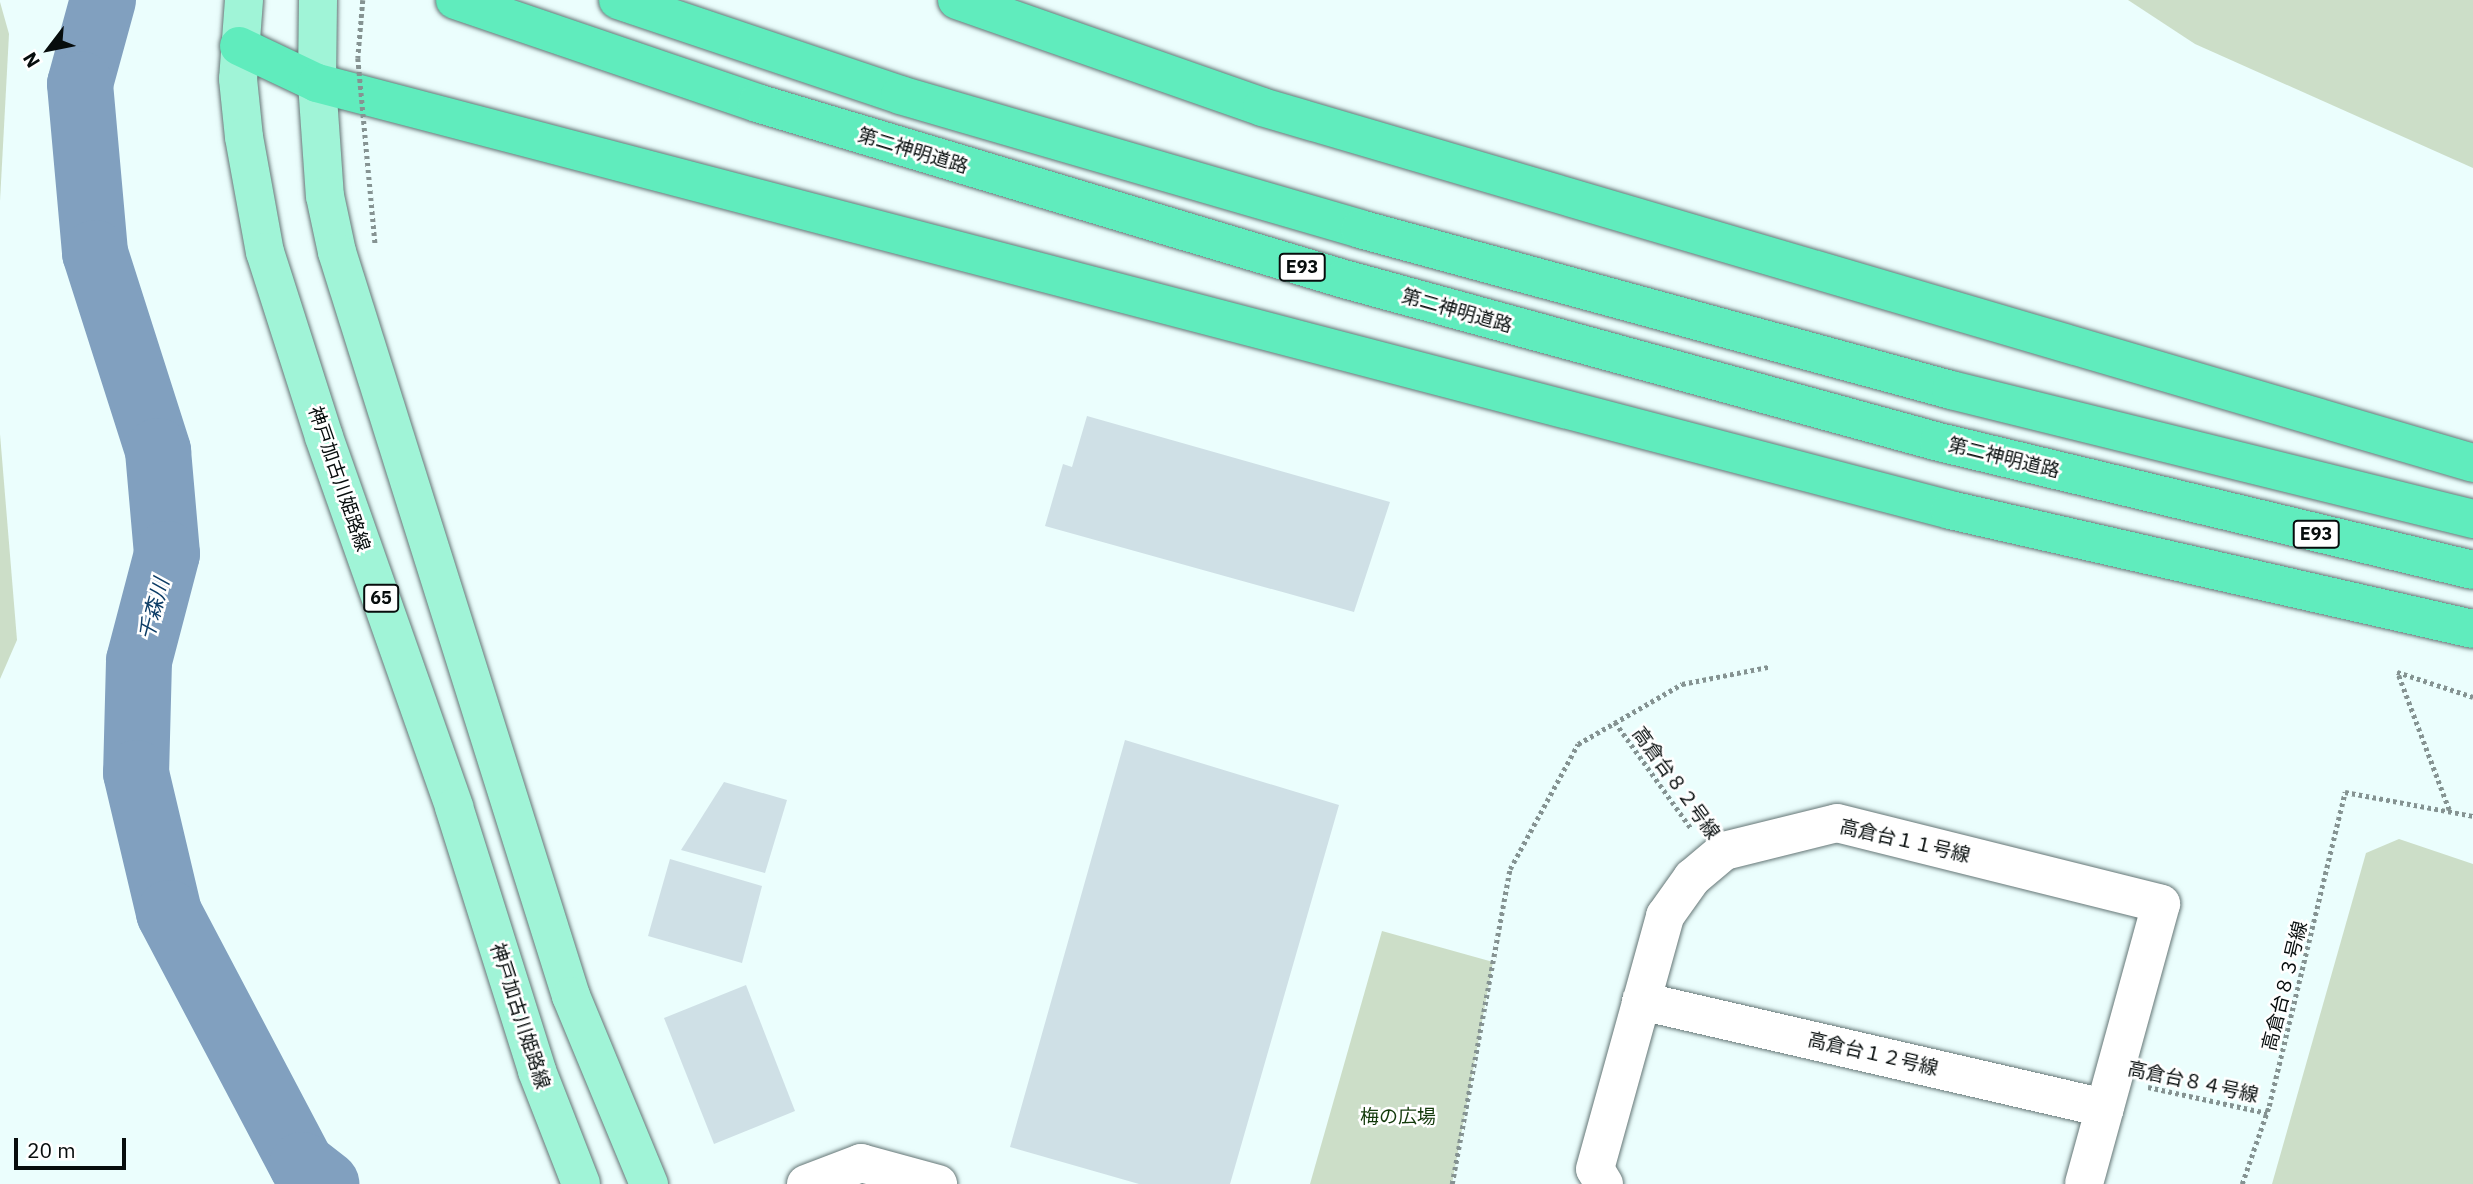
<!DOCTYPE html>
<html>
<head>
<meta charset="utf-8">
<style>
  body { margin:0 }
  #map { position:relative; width:2473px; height:1184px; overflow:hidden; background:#ebfefd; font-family:"IBM Plex Sans","Noto Sans JP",sans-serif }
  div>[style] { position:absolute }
  .green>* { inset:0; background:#ccdec8 }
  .river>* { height:66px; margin:-33px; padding:0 33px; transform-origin:33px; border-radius:33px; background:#81a0bf }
  .building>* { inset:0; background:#cfe0e6 }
  .path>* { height:4.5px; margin-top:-2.25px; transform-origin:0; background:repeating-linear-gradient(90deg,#859392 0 3.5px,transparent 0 7px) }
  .roads { filter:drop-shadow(0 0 2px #657676) drop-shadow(0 0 2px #657676) }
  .minor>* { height:38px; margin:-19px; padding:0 19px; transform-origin:19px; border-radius:19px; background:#fff }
  .major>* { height:38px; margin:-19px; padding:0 19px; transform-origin:19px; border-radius:19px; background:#a0f4d7 }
  .highway>* { height:38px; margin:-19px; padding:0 19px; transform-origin:19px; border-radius:19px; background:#60ecbd }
  .path-bridge>* { height:4.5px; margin-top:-2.25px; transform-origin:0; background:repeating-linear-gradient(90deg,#859392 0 3.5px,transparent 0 7px) }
  span { translate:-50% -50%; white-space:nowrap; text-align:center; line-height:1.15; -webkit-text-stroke:5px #fff; paint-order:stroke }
  .shield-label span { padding:2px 5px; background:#fff; border:2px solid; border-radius:5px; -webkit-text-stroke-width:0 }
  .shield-label { font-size:18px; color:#070d0d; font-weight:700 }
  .street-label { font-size:19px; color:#070d0d }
  .park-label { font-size:19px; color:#133a0b }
  .water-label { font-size:21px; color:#0d3d66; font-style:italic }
  .north { position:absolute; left:14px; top:14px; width:70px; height:70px; -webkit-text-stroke:5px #fff; paint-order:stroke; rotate:238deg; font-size:19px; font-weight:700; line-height:28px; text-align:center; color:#070d0d }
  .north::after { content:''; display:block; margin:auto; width:24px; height:32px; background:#070d0d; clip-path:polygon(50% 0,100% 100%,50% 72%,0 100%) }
  .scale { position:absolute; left:14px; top:1138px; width:112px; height:32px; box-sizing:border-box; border:4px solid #070d0d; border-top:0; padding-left:9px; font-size:21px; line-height:24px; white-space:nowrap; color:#070d0d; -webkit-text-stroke:5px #fff; paint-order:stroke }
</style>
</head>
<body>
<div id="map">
  <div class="green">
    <i style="clip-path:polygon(2128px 0,2473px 0,2473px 168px,2195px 44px)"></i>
    <i style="clip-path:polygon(0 2px,9px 34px,0 201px)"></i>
    <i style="clip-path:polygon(0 434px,17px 640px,0 679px)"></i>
    <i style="clip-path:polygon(2399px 839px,2473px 864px,2473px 1184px,2272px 1184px,2366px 853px)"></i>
    <i style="clip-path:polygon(1382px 931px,1493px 962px,1452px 1184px,1310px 1184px)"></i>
  </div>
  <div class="river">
    <i style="left:103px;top:0;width:87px;rotate:105.3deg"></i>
    <i style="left:80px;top:84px;width:170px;rotate:84.9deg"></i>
    <i style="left:95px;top:253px;width:208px;rotate:72.3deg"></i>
    <i style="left:158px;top:451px;width:103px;rotate:85deg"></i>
    <i style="left:167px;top:554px;width:111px;rotate:104.7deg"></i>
    <i style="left:139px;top:661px;width:112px;rotate:91.5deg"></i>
    <i style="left:136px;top:773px;width:144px;rotate:76.7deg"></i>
    <i style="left:169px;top:913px;width:285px;rotate:62.2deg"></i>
    <i style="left:302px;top:1165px;width:31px;rotate:38deg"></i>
  </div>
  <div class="building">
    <i style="clip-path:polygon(1087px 416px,1390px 502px,1354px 612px,1045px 526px,1063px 464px,1072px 467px)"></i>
    <i style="clip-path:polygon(1125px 740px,1339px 805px,1230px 1184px,1139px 1184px,1010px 1147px)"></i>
    <i style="clip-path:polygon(724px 782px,787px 800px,765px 873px,681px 850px)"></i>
    <i style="clip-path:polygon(670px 859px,762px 886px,742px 963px,648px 936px)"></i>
    <i style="clip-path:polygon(746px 985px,795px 1111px,714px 1144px,664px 1018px)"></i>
  </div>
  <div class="path">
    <i style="left:1615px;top:722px;width:130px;rotate:54.4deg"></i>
    <i style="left:2449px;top:810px;width:147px;rotate:-110.6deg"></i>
    <i style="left:2397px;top:672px;width:80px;rotate:18.2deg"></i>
    <i style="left:2148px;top:1087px;width:122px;rotate:12.3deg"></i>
    <i style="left:1452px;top:1184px;width:320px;rotate:-79.6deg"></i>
    <i style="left:1510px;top:869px;width:142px;rotate:-61.5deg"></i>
    <i style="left:1578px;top:744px;width:120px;rotate:-30deg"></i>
    <i style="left:1682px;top:684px;width:88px;rotate:-11.2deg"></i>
    <i style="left:2242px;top:1184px;width:83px;rotate:-70.9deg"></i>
    <i style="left:2269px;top:1106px;width:323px;rotate:-76.4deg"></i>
    <i style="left:2345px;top:792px;width:130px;rotate:10.6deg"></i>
  </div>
  <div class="roads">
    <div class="minor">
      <i style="left:1641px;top:1001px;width:476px;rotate:13deg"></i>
      <i style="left:806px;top:1184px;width:59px;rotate:-20.9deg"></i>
      <i style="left:861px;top:1163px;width:80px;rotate:15.3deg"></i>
      <i style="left:1604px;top:1184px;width:17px;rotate:-121deg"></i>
      <i style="left:1595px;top:1169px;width:263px;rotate:-74.5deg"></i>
      <i style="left:1665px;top:916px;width:47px;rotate:-54.6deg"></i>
      <i style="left:1692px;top:878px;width:42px;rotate:-40.2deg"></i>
      <i style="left:1724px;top:851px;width:116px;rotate:-13.9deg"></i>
      <i style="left:1837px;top:823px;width:334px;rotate:14deg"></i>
      <i style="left:2161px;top:904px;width:290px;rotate:105.4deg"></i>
    </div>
    <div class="major">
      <i style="left:244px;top:0;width:79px;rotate:94.3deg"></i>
      <i style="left:238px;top:79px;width:58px;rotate:84.1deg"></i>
      <i style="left:244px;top:137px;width:117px;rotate:79.7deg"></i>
      <i style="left:265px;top:252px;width:194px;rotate:72.3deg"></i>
      <i style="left:324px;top:437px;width:392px;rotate:70.6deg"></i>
      <i style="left:454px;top:807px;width:277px;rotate:72.5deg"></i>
      <i style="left:537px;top:1071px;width:121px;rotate:68.7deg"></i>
      <i style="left:318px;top:0;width:83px;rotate:90.7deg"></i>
      <i style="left:317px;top:83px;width:113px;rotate:86deg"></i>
      <i style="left:325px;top:196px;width:57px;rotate:77.9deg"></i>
      <i style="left:337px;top:252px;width:780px;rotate:72.54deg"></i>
      <i style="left:571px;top:996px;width:204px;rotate:67.5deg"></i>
    </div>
    <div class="highway">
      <i style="left:455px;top:0;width:319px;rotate:18.8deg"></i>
      <i style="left:757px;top:103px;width:613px;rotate:16.69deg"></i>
      <i style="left:1344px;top:279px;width:617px;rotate:15.32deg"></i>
      <i style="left:1939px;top:442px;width:549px;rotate:13.48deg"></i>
      <i style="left:618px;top:0;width:298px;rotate:18.6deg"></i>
      <i style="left:900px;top:95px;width:479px;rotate:16.2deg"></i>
      <i style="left:1360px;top:229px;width:613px;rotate:15.24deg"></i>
      <i style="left:1951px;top:390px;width:538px;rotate:13.88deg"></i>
      <i style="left:957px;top:0;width:323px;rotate:19.3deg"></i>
      <i style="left:1262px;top:107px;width:1262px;rotate:16.38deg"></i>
      <i style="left:239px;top:46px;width:86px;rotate:25.4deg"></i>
      <i style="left:317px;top:83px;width:1688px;rotate:14.65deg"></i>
      <i style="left:1950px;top:510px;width:536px;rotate:12.82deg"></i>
    </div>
  </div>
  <div class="path-bridge">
    <i style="left:363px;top:0;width:58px;rotate:94.9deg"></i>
    <i style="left:358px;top:58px;width:186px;rotate:84.7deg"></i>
  </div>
  <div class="shield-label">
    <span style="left:1302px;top:267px">E93</span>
    <span style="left:2316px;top:534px">E93</span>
    <span style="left:381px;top:598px">65</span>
  </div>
  <div class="street-label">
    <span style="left:913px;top:151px;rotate:17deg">第二神明道路</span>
    <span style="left:1457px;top:311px;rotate:16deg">第二神明道路</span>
    <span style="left:2004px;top:458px;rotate:14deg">第二神明道路</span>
    <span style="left:339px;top:479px;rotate:71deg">神戸加古川姫路線</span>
    <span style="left:1676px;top:783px;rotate:54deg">高倉台８２号線</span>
    <span style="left:1905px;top:841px;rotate:13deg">高倉台１１号線</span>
    <span style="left:2285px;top:986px;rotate:-76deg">高倉台８３号線</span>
    <span style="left:520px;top:1016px;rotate:72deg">神戸加古川姫路線</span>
    <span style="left:1873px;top:1054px;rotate:13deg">高倉台１２号線</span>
    <span style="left:2193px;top:1082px;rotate:12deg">高倉台８４号線</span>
  </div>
  <div class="park-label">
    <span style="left:1398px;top:1117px">梅の広場</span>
  </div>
  <div class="water-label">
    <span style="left:153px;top:609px;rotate:-75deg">千森川</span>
  </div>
  <div class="north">N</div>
  <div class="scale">20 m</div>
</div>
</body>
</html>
